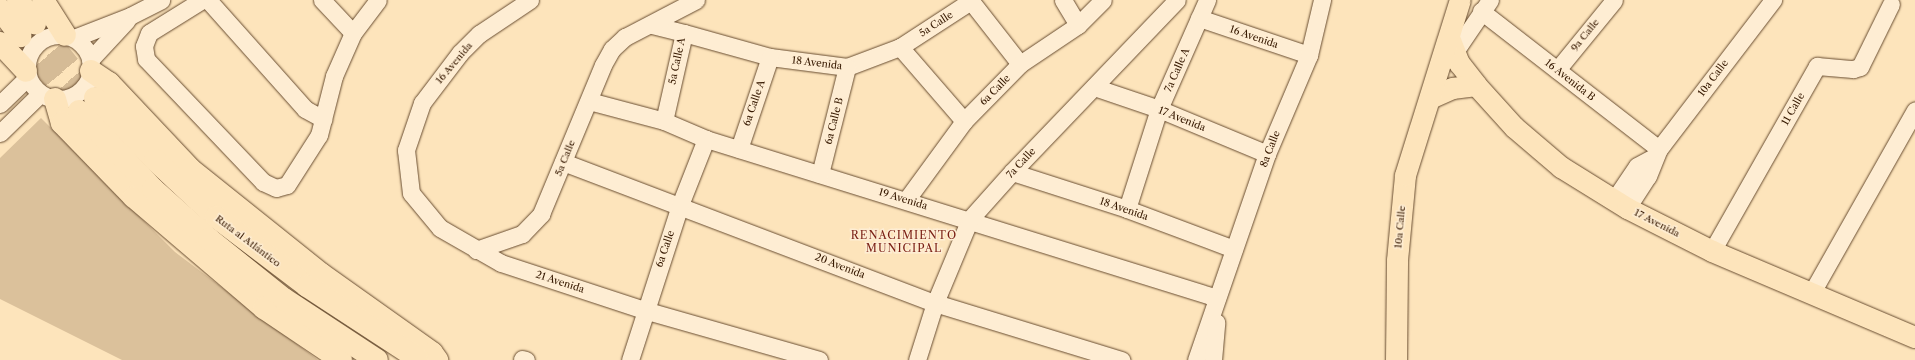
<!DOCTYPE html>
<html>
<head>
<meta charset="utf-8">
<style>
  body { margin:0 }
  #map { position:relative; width:1915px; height:360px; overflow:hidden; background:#fde4bb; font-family:"Libre Caslon Text",serif }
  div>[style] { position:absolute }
  .green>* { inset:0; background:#dbc19b }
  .highway-tunnel>* { height:22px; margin-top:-11px; transform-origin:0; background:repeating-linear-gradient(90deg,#d5bb96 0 22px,transparent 0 33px) }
  .roads { filter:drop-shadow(0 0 1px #684c30) drop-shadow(0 0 1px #684c30) }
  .minor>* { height:17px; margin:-8.5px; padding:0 8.5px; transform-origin:8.5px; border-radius:8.5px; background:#feedd3 }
  .minor>.ring { margin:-8.5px; padding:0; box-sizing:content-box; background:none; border:17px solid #feedd3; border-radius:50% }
  .major>* { height:21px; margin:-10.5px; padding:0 10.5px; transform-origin:10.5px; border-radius:10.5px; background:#fde4bb }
  .highway>* { height:22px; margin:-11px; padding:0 11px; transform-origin:11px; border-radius:11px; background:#fde4bb }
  span { translate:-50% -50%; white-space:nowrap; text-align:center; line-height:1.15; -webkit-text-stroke:3px #feedd3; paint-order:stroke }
  .street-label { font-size:10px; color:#371901 }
  .neighbourhood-label { font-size:11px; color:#7a1f14; letter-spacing:1px }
</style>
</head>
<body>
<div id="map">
  <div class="green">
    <i style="clip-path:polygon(41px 118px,175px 252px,318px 360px,122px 360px,0 299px,0 158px)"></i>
  </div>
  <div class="highway-tunnel">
    <i style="left:35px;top:23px;width:96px;rotate:51.3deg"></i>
    <i style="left:20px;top:36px;width:95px;rotate:51.8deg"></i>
  </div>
  <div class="roads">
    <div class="minor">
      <i style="left:202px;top:0;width:62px;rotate:148.1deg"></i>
      <i style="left:149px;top:33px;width:14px;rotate:111deg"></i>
      <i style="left:144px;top:46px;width:13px;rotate:81deg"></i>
      <i style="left:146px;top:59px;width:170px;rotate:46.4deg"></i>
      <i style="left:263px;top:182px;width:14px;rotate:25deg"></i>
      <i style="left:276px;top:188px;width:11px;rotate:-15deg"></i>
      <i style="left:287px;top:185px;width:59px;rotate:-57.4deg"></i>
      <i style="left:319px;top:135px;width:61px;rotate:-75.7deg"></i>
      <i style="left:334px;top:76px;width:47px;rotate:-66.2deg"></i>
      <i style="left:353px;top:33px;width:41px;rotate:-52.9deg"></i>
      <i style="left:208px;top:0;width:146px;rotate:48.3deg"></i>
      <i style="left:305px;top:109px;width:21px;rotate:29deg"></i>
      <i style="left:322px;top:0;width:45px;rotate:46.8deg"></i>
      <i style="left:530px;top:0;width:61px;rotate:146.3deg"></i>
      <i style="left:479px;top:34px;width:27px;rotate:135deg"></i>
      <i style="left:460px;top:53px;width:63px;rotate:127.2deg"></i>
      <i style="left:422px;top:103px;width:50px;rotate:108.8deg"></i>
      <i style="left:406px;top:150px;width:43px;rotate:83.4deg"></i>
      <i style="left:411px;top:193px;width:45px;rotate:50.4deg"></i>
      <i style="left:440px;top:228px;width:70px;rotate:29.8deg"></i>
      <i style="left:501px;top:263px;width:151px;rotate:18.2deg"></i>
      <i style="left:644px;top:310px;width:182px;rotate:15.9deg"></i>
      <i style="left:970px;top:0;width:81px;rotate:52deg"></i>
      <i style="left:1063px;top:0;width:29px;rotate:59deg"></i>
      <i style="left:1481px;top:11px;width:225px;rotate:37.8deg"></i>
      <i style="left:1199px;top:18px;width:116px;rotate:18.6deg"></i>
      <i style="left:652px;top:25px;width:33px;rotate:14deg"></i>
      <i style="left:684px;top:33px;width:90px;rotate:102.8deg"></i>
      <i style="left:684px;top:33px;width:89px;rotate:15.6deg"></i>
      <i style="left:770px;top:57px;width:78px;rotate:7.4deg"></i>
      <i style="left:847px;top:67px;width:57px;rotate:-20.7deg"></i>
      <i style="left:900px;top:47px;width:86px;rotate:-33.1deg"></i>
      <i class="ring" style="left:27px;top:35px;width:47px;height:47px"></i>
      <i style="left:74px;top:38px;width:60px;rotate:-21.4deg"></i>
      <i style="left:130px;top:16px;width:35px;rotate:-27deg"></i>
      <i style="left:900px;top:47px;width:98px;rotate:49.1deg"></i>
      <i style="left:1454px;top:53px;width:64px;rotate:-55.8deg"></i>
      <i style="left:90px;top:60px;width:54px;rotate:-47.2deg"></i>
      <i style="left:1557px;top:70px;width:90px;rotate:-50.8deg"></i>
      <i style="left:1094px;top:87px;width:69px;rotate:18.7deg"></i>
      <i style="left:1159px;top:109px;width:117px;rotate:22.6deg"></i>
      <i style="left:589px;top:101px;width:78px;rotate:14.9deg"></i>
      <i style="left:664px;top:121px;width:46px;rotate:23.2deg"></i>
      <i style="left:706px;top:139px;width:535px;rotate:17.28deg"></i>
      <i style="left:0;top:104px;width:39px;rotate:-44deg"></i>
      <i style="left:0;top:133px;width:56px;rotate:-44.3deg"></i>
      <i style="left:739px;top:149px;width:97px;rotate:-71.4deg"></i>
      <i style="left:563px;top:162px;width:398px;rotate:20.8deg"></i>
      <i style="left:935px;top:303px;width:195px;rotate:17deg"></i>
      <i style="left:1012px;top:172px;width:121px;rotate:17.8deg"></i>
      <i style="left:1127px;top:209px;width:114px;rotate:20.5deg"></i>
      <i style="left:820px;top:174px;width:110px;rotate:-75.8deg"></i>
      <i style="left:907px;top:199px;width:97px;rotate:-53.8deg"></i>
      <i style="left:964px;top:121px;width:80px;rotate:-45.5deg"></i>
      <i style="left:1020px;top:64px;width:70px;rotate:-33.9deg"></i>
      <i style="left:1078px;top:25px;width:35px;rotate:-45deg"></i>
      <i style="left:1614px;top:200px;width:41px;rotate:-55.9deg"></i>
      <i style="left:1637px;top:166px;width:19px;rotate:-28deg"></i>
      <i style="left:1627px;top:208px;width:38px;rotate:-57deg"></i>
      <i style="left:1648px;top:176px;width:29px;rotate:-68deg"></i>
      <i style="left:1659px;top:149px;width:188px;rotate:-52.6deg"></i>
      <i style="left:1127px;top:209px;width:105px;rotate:-72.3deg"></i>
      <i style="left:1159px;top:109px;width:119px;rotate:-66.2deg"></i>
      <i style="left:476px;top:250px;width:49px;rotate:-19.2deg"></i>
      <i style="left:522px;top:234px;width:28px;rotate:-46deg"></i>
      <i style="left:541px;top:214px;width:161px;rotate:-67.4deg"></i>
      <i style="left:603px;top:65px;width:18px;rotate:-61deg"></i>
      <i style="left:612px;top:49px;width:18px;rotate:-43deg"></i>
      <i style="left:625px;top:37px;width:80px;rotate:-27.5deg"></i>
      <i style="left:1712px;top:251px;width:213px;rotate:-60.4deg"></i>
      <i style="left:1817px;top:66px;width:36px;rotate:5deg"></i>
      <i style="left:1853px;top:69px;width:7px;rotate:-16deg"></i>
      <i style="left:1860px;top:67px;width:70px;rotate:-63.8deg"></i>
      <i style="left:1811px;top:294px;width:211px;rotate:-60.5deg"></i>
      <i style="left:522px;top:359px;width:4px;rotate:14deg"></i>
      <i style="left:630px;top:360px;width:163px;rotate:-72.1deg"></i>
      <i style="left:680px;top:205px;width:71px;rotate:-68.5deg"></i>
      <i style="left:917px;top:360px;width:60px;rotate:-72.5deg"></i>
      <i style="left:935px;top:303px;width:91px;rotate:-67.4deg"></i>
      <i style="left:970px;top:219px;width:63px;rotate:-48.2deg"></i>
      <i style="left:1012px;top:172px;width:238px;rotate:-46.2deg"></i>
      <i style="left:1196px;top:360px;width:218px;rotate:-71deg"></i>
      <i style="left:1267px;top:154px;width:108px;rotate:-67deg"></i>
      <i style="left:1309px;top:55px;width:57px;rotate:-76.7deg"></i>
      <i style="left:1213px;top:360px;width:38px;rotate:-85deg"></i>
    </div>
    <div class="major">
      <i style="left:1450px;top:40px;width:25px;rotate:69deg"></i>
      <i style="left:1459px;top:63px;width:28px;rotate:52deg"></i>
      <i style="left:1476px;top:85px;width:57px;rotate:47.9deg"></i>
      <i style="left:1514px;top:127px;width:62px;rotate:40.4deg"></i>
      <i style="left:1561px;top:167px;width:78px;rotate:31.8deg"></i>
      <i style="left:1627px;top:208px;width:95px;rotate:26.8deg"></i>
      <i style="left:1712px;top:251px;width:220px;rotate:23deg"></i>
      <i style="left:1430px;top:98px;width:24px;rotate:-24deg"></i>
      <i style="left:1452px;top:88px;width:24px;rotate:-7deg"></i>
      <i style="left:1396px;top:360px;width:100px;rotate:-89.4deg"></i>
      <i style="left:1397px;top:260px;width:85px;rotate:-84.6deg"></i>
      <i style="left:1405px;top:175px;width:183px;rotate:-72.6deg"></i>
    </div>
    <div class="highway">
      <i style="left:18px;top:0;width:29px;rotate:54deg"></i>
      <i style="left:43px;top:0;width:41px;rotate:57.8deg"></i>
      <i style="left:0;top:9px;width:34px;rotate:53deg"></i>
      <i style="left:0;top:43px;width:38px;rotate:47deg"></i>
      <i style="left:91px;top:71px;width:22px;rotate:34deg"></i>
      <i style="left:109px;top:83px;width:118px;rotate:46.7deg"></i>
      <i style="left:190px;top:169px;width:168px;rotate:38.7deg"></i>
      <i style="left:321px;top:274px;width:136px;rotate:35.4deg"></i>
      <i style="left:432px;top:353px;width:9px;rotate:54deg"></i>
      <i style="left:95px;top:98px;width:86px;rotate:45.9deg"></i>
      <i style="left:155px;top:160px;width:83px;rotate:43.1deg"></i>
      <i style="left:216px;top:217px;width:114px;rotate:37.2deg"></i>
      <i style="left:307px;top:286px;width:131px;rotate:33.2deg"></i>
      <i style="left:55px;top:99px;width:25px;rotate:74deg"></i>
      <i style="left:62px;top:123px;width:103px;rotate:45.8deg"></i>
      <i style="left:134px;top:197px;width:171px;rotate:40.5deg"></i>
      <i style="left:264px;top:308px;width:93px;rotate:34deg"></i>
      <i style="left:79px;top:111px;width:108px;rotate:46.5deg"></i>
      <i style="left:153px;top:189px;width:75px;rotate:41.8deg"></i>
      <i style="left:209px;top:239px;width:96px;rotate:38.7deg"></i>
      <i style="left:284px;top:299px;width:111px;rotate:33.3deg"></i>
    </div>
  </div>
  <div class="street-label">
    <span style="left:936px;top:24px;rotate:-33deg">5a Calle</span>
    <span style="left:1585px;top:35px;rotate:-51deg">9a Calle</span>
    <span style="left:1254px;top:37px;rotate:19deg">16 Avenida</span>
    <span style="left:677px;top:61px;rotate:-78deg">5a Calle A</span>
    <span style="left:454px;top:63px;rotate:-50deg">16 Avenida</span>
    <span style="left:817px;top:63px;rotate:7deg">18 Avenida</span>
    <span style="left:1177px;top:70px;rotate:-66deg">7a Calle A</span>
    <span style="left:1713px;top:78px;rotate:-53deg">10a Calle</span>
    <span style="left:1570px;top:80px;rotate:38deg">16 Avenida B</span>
    <span style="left:995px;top:90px;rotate:-45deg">6a Calle</span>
    <span style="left:754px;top:103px;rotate:-71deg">6a Calle A</span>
    <span style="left:1793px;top:109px;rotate:-60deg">11 Calle</span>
    <span style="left:1182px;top:119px;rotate:22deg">17 Avenida</span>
    <span style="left:834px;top:121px;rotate:-76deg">6a Calle B</span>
    <span style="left:1270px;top:149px;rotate:-69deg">8a Calle</span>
    <span style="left:565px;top:158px;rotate:-68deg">5a Calle</span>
    <span style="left:1021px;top:163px;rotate:-47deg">7a Calle</span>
    <span style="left:903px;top:199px;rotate:17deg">19 Avenida</span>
    <span style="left:1124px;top:209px;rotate:19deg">18 Avenida</span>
    <span style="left:1657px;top:223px;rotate:27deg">17 Avenida</span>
    <span style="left:1400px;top:227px;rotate:-85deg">10a Calle</span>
    <span style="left:248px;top:241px;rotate:37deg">Ruta al Atlántico</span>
    <span style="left:665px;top:249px;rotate:-71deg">6a Calle</span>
    <span style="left:840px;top:266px;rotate:21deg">20 Avenida</span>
    <span style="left:560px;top:282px;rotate:18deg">21 Avenida</span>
  </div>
  <div class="neighbourhood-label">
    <span style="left:904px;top:242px">RENACIMIENTO<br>MUNICIPAL</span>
  </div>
</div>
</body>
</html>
